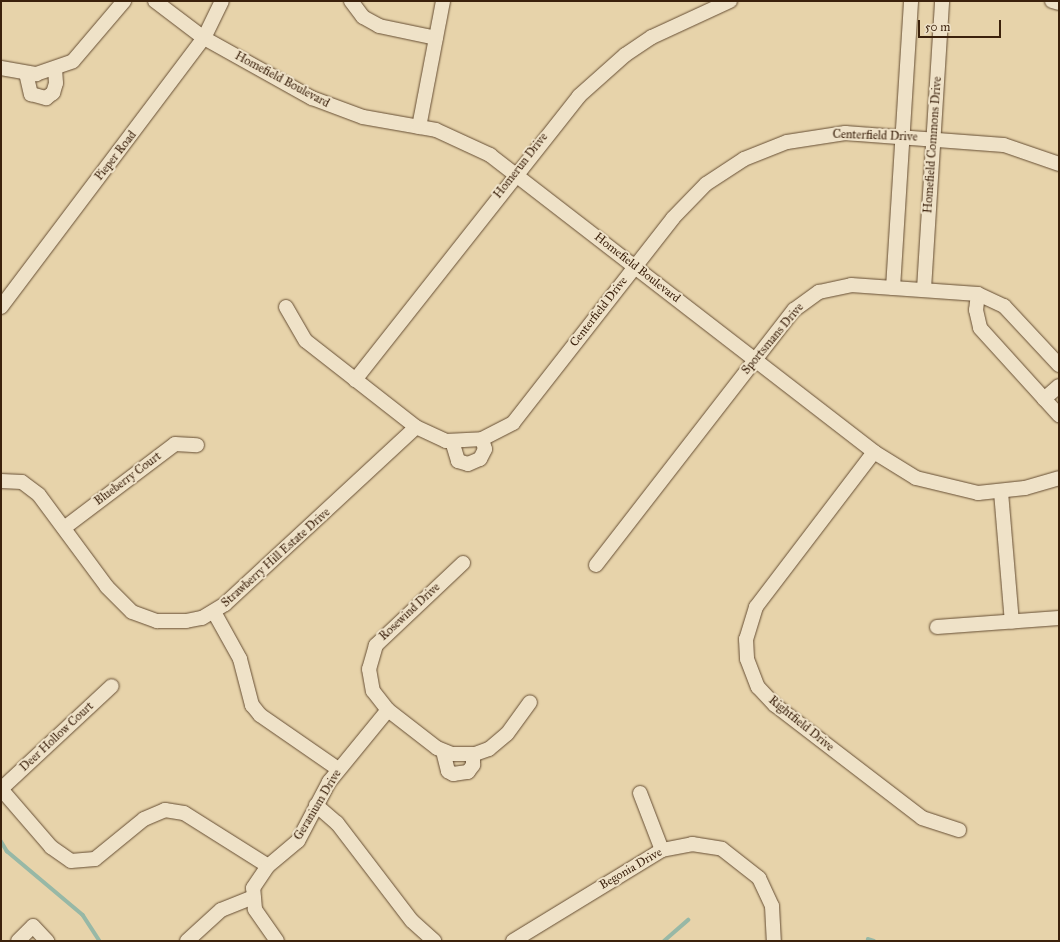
<!DOCTYPE html>
<html>
<head>
<meta charset="utf-8">
<style>
  body { margin:0 }
  #map { position:relative; width:1060px; height:942px; overflow:hidden; background:#e7d3aa; font-family:"IM FELL Great Primer",serif }
  div>[style] { position:absolute }
  .stream>* { height:3.5px; margin:-1.75px; padding:0 1.75px; transform-origin:1.75px; border-radius:1.75px; background:#97b8a6 }
  .roads { filter:drop-shadow(0 0 1px #664e34) drop-shadow(0 0 1px #664e34) }
  .minor>* { height:14px; margin:-7px; padding:0 7px; transform-origin:7px; border-radius:7px; background:#efe2c8 }
  span { translate:-50% -50%; white-space:nowrap; text-align:center; line-height:1.15; -webkit-text-stroke:4px #efe2c8; paint-order:stroke }
  .street-label { font-size:12px; color:#3b210c }
  .frame { position:absolute; inset:0; border:2px solid #3b210c; pointer-events:none }
  .scale { position:absolute; left:918px; top:20px; width:83px; height:18px; box-sizing:border-box; border:2px solid #3b210c; border-top:0; padding-left:5px; font-size:12px; line-height:14px; white-space:nowrap; color:#3b210c; -webkit-text-stroke:3px #efe2c8; paint-order:stroke }
</style>
</head>
<body>
<div id="map">
  <div class="stream">
    <i style="left:1px;top:841px;width:12px;rotate:59deg"></i>
    <i style="left:7px;top:851px;width:99px;rotate:40.1deg"></i>
    <i style="left:83px;top:915px;width:31px;rotate:57deg"></i>
    <i style="left:868px;top:939px;width:6px;rotate:18deg"></i>
    <i style="left:664px;top:941px;width:32px;rotate:-41deg"></i>
  </div>
  <div class="roads">
    <div class="minor">
      <i style="left:155px;top:1px;width:61px;rotate:37.1deg"></i>
      <i style="left:204px;top:38px;width:124px;rotate:29.1deg"></i>
      <i style="left:312px;top:98px;width:54px;rotate:20.4deg"></i>
      <i style="left:363px;top:117px;width:74px;rotate:10.1deg"></i>
      <i style="left:436px;top:130px;width:60px;rotate:24.8deg"></i>
      <i style="left:490px;top:155px;width:485px;rotate:37.7deg"></i>
      <i style="left:874px;top:452px;width:49px;rotate:31.8deg"></i>
      <i style="left:916px;top:478px;width:64px;rotate:13.6deg"></i>
      <i style="left:978px;top:493px;width:47px;rotate:-6.1deg"></i>
      <i style="left:1025px;top:488px;width:35px;rotate:-16deg"></i>
      <i style="left:351px;top:1px;width:20px;rotate:53deg"></i>
      <i style="left:363px;top:17px;width:18px;rotate:29deg"></i>
      <i style="left:379px;top:26px;width:58px;rotate:11.9deg"></i>
      <i style="left:1052px;top:1px;width:7px;rotate:16deg"></i>
      <i style="left:1px;top:68px;width:36px;rotate:10deg"></i>
      <i style="left:36px;top:74px;width:39px;rotate:-19deg"></i>
      <i style="left:73px;top:61px;width:79px;rotate:-49.6deg"></i>
      <i style="left:26px;top:73px;width:22px;rotate:77deg"></i>
      <i style="left:31px;top:94px;width:16px;rotate:15deg"></i>
      <i style="left:46px;top:98px;width:9px;rotate:-36deg"></i>
      <i style="left:53px;top:93px;width:10px;rotate:-73deg"></i>
      <i style="left:56px;top:83px;width:14px;rotate:-94deg"></i>
      <i style="left:419px;top:127px;width:128px;rotate:-79.2deg"></i>
      <i style="left:893px;top:288px;width:288px;rotate:-86.4deg"></i>
      <i style="left:924px;top:289px;width:289px;rotate:-86.4deg"></i>
      <i style="left:978px;top:294px;width:16px;rotate:97deg"></i>
      <i style="left:976px;top:310px;width:18px;rotate:77deg"></i>
      <i style="left:980px;top:328px;width:118px;rotate:47.8deg"></i>
      <i style="left:1px;top:307px;width:337px;rotate:-53deg"></i>
      <i style="left:204px;top:38px;width:41px;rotate:-64.1deg"></i>
      <i style="left:286px;top:307px;width:39px;rotate:60deg"></i>
      <i style="left:306px;top:341px;width:140px;rotate:38deg"></i>
      <i style="left:416px;top:427px;width:33px;rotate:25deg"></i>
      <i style="left:446px;top:441px;width:36px;rotate:-3deg"></i>
      <i style="left:482px;top:439px;width:35px;rotate:-27deg"></i>
      <i style="left:513px;top:423px;width:260px;rotate:-52deg"></i>
      <i style="left:673px;top:218px;width:47px;rotate:-45.9deg"></i>
      <i style="left:706px;top:184px;width:45px;rotate:-33.3deg"></i>
      <i style="left:744px;top:159px;width:46px;rotate:-21.6deg"></i>
      <i style="left:787px;top:142px;width:59px;rotate:-8.8deg"></i>
      <i style="left:845px;top:133px;width:159px;rotate:4.3deg"></i>
      <i style="left:1004px;top:145px;width:58px;rotate:19.1deg"></i>
      <i style="left:355px;top:380px;width:362px;rotate:-51.7deg"></i>
      <i style="left:579px;top:96px;width:62px;rotate:-41.7deg"></i>
      <i style="left:625px;top:55px;width:32px;rotate:-34deg"></i>
      <i style="left:652px;top:37px;width:86px;rotate:-24.8deg"></i>
      <i style="left:1044px;top:399px;width:20px;rotate:-41deg"></i>
      <i style="left:452px;top:441px;width:21px;rotate:73deg"></i>
      <i style="left:458px;top:461px;width:10px;rotate:17deg"></i>
      <i style="left:468px;top:464px;width:13px;rotate:-23deg"></i>
      <i style="left:480px;top:459px;width:11px;rotate:-63deg"></i>
      <i style="left:485px;top:449px;width:10px;rotate:-107deg"></i>
      <i style="left:874px;top:452px;width:195px;rotate:127.3deg"></i>
      <i style="left:756px;top:607px;width:34px;rotate:107deg"></i>
      <i style="left:746px;top:639px;width:20px;rotate:87deg"></i>
      <i style="left:747px;top:659px;width:30px;rotate:69deg"></i>
      <i style="left:758px;top:687px;width:25px;rotate:47deg"></i>
      <i style="left:775px;top:705px;width:185px;rotate:37.5deg"></i>
      <i style="left:922px;top:818px;width:39px;rotate:18deg"></i>
      <i style="left:1px;top:481px;width:21px;rotate:3deg"></i>
      <i style="left:22px;top:482px;width:21px;rotate:37deg"></i>
      <i style="left:39px;top:495px;width:114px;rotate:53.5deg"></i>
      <i style="left:107px;top:587px;width:35px;rotate:45deg"></i>
      <i style="left:132px;top:612px;width:27px;rotate:20deg"></i>
      <i style="left:157px;top:621px;width:29px"></i>
      <i style="left:186px;top:621px;width:16px;rotate:-11deg"></i>
      <i style="left:202px;top:618px;width:27px;rotate:-31deg"></i>
      <i style="left:225px;top:604px;width:260px;rotate:-42.8deg"></i>
      <i style="left:1001px;top:492px;width:130px;rotate:85.2deg"></i>
      <i style="left:64px;top:528px;width:139px;rotate:-37.1deg"></i>
      <i style="left:175px;top:444px;width:22px;rotate:3deg"></i>
      <i style="left:463px;top:563px;width:120px;rotate:136.7deg"></i>
      <i style="left:376px;top:645px;width:25px;rotate:106deg"></i>
      <i style="left:369px;top:669px;width:22px;rotate:80deg"></i>
      <i style="left:373px;top:691px;width:24px;rotate:52deg"></i>
      <i style="left:388px;top:710px;width:62px;rotate:37.8deg"></i>
      <i style="left:437px;top:748px;width:16px;rotate:22deg"></i>
      <i style="left:452px;top:754px;width:23px"></i>
      <i style="left:475px;top:754px;width:15px;rotate:-20deg"></i>
      <i style="left:489px;top:749px;width:23px;rotate:-40deg"></i>
      <i style="left:507px;top:734px;width:39px;rotate:-54deg"></i>
      <i style="left:596px;top:565px;width:323px;rotate:-52.2deg"></i>
      <i style="left:794px;top:310px;width:31px;rotate:-36deg"></i>
      <i style="left:819px;top:292px;width:33px;rotate:-12deg"></i>
      <i style="left:851px;top:285px;width:127px;rotate:4.1deg"></i>
      <i style="left:978px;top:294px;width:29px;rotate:25deg"></i>
      <i style="left:1004px;top:306px;width:81px;rotate:47deg"></i>
      <i style="left:214px;top:612px;width:54px;rotate:61deg"></i>
      <i style="left:240px;top:659px;width:48px;rotate:75.4deg"></i>
      <i style="left:252px;top:705px;width:13px;rotate:51deg"></i>
      <i style="left:260px;top:715px;width:95px;rotate:34.7deg"></i>
      <i style="left:937px;top:627px;width:122px;rotate:-4.2deg"></i>
      <i style="left:443px;top:751px;width:21px;rotate:76deg"></i>
      <i style="left:448px;top:771px;width:6px;rotate:31deg"></i>
      <i style="left:453px;top:774px;width:15px;rotate:-8deg"></i>
      <i style="left:468px;top:772px;width:9px;rotate:-54deg"></i>
      <i style="left:473px;top:765px;width:11px;rotate:-90deg"></i>
      <i style="left:1px;top:789px;width:77px;rotate:49.2deg"></i>
      <i style="left:51px;top:847px;width:24px;rotate:35deg"></i>
      <i style="left:71px;top:861px;width:24px;rotate:-5deg"></i>
      <i style="left:95px;top:859px;width:63px;rotate:-39.2deg"></i>
      <i style="left:144px;top:819px;width:23px;rotate:-23deg"></i>
      <i style="left:165px;top:810px;width:19px;rotate:9deg"></i>
      <i style="left:184px;top:813px;width:99px;rotate:32.2deg"></i>
      <i style="left:1px;top:789px;width:151px;rotate:-42.9deg"></i>
      <i style="left:640px;top:793px;width:61px;rotate:68.9deg"></i>
      <i style="left:316px;top:805px;width:28px;rotate:41deg"></i>
      <i style="left:337px;top:823px;width:123px;rotate:52.6deg"></i>
      <i style="left:412px;top:921px;width:30px;rotate:42deg"></i>
      <i style="left:18px;top:941px;width:21px;rotate:-45deg"></i>
      <i style="left:33px;top:926px;width:21px;rotate:47deg"></i>
      <i style="left:187px;top:941px;width:46px;rotate:-42.4deg"></i>
      <i style="left:221px;top:910px;width:35px;rotate:-22deg"></i>
      <i style="left:277px;top:941px;width:39px;rotate:-125deg"></i>
      <i style="left:255px;top:909px;width:21px;rotate:-95deg"></i>
      <i style="left:253px;top:888px;width:27px;rotate:-56deg"></i>
      <i style="left:268px;top:866px;width:39px;rotate:-40deg"></i>
      <i style="left:298px;top:841px;width:67px;rotate:-62.3deg"></i>
      <i style="left:329px;top:782px;width:93px;rotate:-50.7deg"></i>
      <i style="left:513px;top:941px;width:175px;rotate:-31.4deg"></i>
      <i style="left:662px;top:850px;width:31px;rotate:-11deg"></i>
      <i style="left:692px;top:844px;width:30px;rotate:9deg"></i>
      <i style="left:722px;top:849px;width:47px;rotate:38.1deg"></i>
      <i style="left:759px;top:878px;width:31px;rotate:65deg"></i>
      <i style="left:772px;top:906px;width:35px;rotate:87deg"></i>
    </div>
  </div>
  <div class="street-label">
    <span style="left:282px;top:80px;rotate:28deg">Homefield Boulevard</span>
    <span style="left:875px;top:136px;rotate:2deg">Centerfield Drive</span>
    <span style="left:933px;top:145px;rotate:-86deg">Homefield Commons Drive</span>
    <span style="left:116px;top:156px;rotate:-52deg">Pieper Road</span>
    <span style="left:521px;top:166px;rotate:-52deg">Homerun Drive</span>
    <span style="left:637px;top:268px;rotate:38deg">Homefield Boulevard</span>
    <span style="left:599px;top:312px;rotate:-52deg">Centerfield Drive</span>
    <span style="left:773px;top:339px;rotate:-50deg">Sportsmans Drive</span>
    <span style="left:128px;top:479px;rotate:-37deg">Blueberry Court</span>
    <span style="left:276px;top:558px;rotate:-42deg">Strawberry Hill Estate Drive</span>
    <span style="left:410px;top:612px;rotate:-43deg">Rosewind Drive</span>
    <span style="left:801px;top:724px;rotate:39deg">Rightfield Drive</span>
    <span style="left:57px;top:737px;rotate:-43deg">Deer Hollow Court</span>
    <span style="left:318px;top:805px;rotate:-59deg">Geranium Drive</span>
    <span style="left:631px;top:869px;rotate:-30deg">Begonia Drive</span>
  </div>
  <div class="frame"></div>
  <div class="scale">50 m</div>
</div>
</body>
</html>
